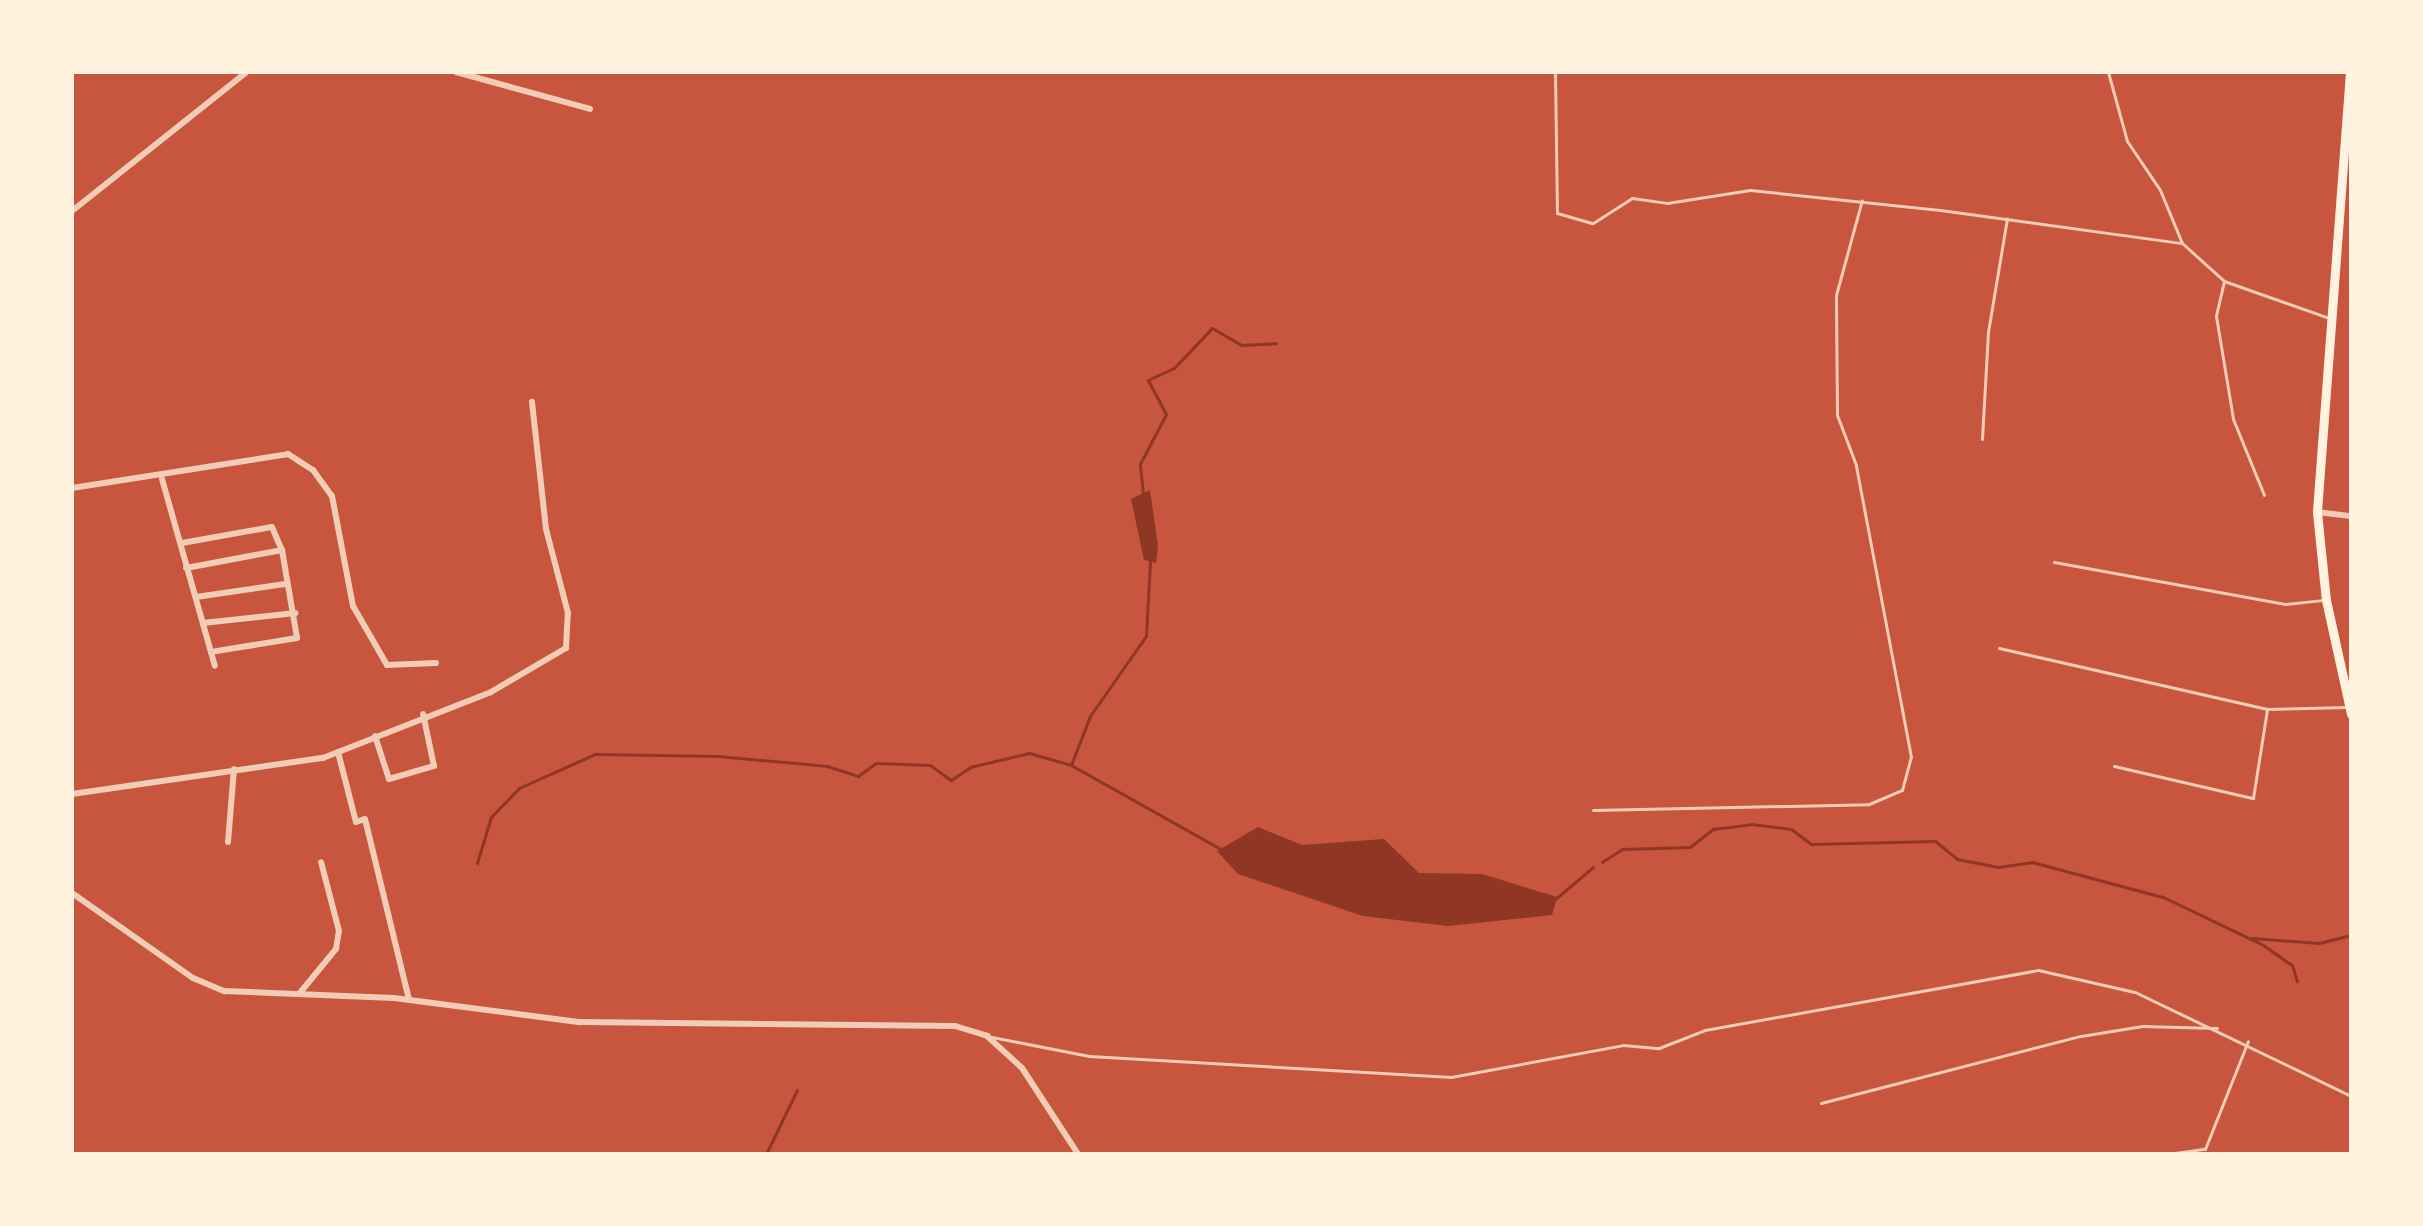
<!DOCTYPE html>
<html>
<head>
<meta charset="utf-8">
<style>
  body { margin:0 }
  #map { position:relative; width:2423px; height:1226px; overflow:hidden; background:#c8553d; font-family:"Source Sans 3",sans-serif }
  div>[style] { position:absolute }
  .water>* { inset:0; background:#8f3625 }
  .stream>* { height:3px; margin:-1.5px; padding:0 1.5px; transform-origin:1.5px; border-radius:1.5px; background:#8f3625 }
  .service>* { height:3px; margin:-1.5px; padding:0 1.5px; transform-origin:1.5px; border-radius:1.5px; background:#f1ccb7 }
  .minor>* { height:6px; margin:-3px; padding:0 3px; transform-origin:3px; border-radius:3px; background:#f1ccb7 }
  .secondary>* { height:9px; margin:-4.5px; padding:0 4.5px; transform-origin:4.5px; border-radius:4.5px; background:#fff3e0 }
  span { translate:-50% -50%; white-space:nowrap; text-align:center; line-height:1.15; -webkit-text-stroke:8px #fff3e0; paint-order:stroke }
  .frame { position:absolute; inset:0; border:74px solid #fff3e0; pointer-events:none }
</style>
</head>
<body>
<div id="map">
  <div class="water">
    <i style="clip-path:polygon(1150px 490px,1158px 546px,1156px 563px,1144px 560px,1131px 499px)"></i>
    <i style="clip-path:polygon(1258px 827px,1302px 845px,1384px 839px,1419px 873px,1482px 874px,1557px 897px,1552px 915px,1448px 926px,1363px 916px,1238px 874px,1217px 851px)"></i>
  </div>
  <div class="stream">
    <i style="left:1143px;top:494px;width:30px;rotate:-96deg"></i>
    <i style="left:1140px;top:464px;width:56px;rotate:-62.5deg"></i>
    <i style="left:1166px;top:414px;width:38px;rotate:-118deg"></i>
    <i style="left:1148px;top:380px;width:29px;rotate:-25deg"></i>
    <i style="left:1174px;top:368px;width:55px;rotate:-46.5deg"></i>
    <i style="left:1212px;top:328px;width:34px;rotate:30deg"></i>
    <i style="left:1241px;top:345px;width:35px;rotate:-3deg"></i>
    <i style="left:1071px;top:765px;width:53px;rotate:-68.8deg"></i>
    <i style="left:1090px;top:716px;width:98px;rotate:-55deg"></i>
    <i style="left:1146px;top:636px;width:75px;rotate:-86.9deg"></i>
    <i style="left:1602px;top:862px;width:24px;rotate:-33deg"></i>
    <i style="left:1622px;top:849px;width:68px;rotate:-1.7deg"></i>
    <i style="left:1690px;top:847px;width:29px;rotate:-38deg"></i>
    <i style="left:1713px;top:829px;width:38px;rotate:-7deg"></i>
    <i style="left:1751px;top:824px;width:40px;rotate:7.1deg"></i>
    <i style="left:1791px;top:829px;width:25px;rotate:37deg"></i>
    <i style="left:1811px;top:844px;width:124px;rotate:-1.4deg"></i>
    <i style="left:1935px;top:841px;width:28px;rotate:39deg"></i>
    <i style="left:1957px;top:859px;width:42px;rotate:11deg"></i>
    <i style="left:1998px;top:867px;width:34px;rotate:-8deg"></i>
    <i style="left:2032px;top:862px;width:136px;rotate:15deg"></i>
    <i style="left:2163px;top:897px;width:111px;rotate:25.6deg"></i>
    <i style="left:2263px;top:945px;width:35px;rotate:35deg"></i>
    <i style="left:2292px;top:965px;width:17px;rotate:73deg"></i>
    <i style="left:477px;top:863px;width:48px;rotate:-73.1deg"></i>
    <i style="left:491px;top:817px;width:40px;rotate:-46deg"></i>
    <i style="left:519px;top:788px;width:83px;rotate:-24.1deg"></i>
    <i style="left:595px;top:754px;width:123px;rotate:0.9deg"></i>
    <i style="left:718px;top:756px;width:109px;rotate:5.2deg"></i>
    <i style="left:827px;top:766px;width:33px;rotate:18deg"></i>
    <i style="left:858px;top:776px;width:22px;rotate:-36deg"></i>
    <i style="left:876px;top:763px;width:54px;rotate:2.1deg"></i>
    <i style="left:930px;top:765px;width:26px;rotate:36deg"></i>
    <i style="left:951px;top:780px;width:23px;rotate:-34deg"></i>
    <i style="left:970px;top:767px;width:61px;rotate:-13.3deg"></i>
    <i style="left:1029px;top:753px;width:44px;rotate:15.9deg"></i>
    <i style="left:1071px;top:765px;width:176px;rotate:29.3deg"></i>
    <i style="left:1554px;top:900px;width:51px;rotate:-40.2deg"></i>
    <i style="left:2252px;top:938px;width:67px;rotate:4.3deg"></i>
    <i style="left:2319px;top:943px;width:33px;rotate:-14deg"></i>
    <i style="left:766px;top:1154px;width:71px;rotate:-64.2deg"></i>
  </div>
  <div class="service">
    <i style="left:1555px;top:72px;width:141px;rotate:89.2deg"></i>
    <i style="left:1557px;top:213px;width:37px;rotate:16deg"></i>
    <i style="left:1593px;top:223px;width:46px;rotate:-32.7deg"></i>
    <i style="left:1632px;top:198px;width:35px;rotate:8deg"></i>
    <i style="left:1667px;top:203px;width:84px;rotate:-8.9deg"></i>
    <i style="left:1750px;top:190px;width:191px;rotate:6deg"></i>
    <i style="left:1940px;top:210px;width:244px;rotate:7.8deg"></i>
    <i style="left:2182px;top:243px;width:57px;rotate:42.1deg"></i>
    <i style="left:2224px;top:281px;width:111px;rotate:19.4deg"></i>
    <i style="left:2108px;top:72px;width:72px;rotate:74.6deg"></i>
    <i style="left:2127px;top:141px;width:59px;rotate:56deg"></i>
    <i style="left:2160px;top:190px;width:57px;rotate:67.5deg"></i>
    <i style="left:2224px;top:281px;width:36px;rotate:103deg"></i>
    <i style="left:2216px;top:316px;width:104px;rotate:80.6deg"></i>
    <i style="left:2233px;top:419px;width:82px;rotate:67.8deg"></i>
    <i style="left:1982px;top:439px;width:107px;rotate:-86.8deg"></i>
    <i style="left:1988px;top:332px;width:115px;rotate:-80.5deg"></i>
    <i style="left:2054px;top:562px;width:235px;rotate:10.3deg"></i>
    <i style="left:2285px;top:604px;width:37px;rotate:-6deg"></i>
    <i style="left:1999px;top:648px;width:275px;rotate:12.8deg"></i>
    <i style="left:2267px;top:709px;width:81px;rotate:-1.4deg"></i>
    <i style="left:2114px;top:766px;width:143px;rotate:13deg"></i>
    <i style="left:2253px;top:798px;width:89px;rotate:-81deg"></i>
    <i style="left:1593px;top:810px;width:276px;rotate:-1.2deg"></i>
    <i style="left:1869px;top:804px;width:36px;rotate:-23deg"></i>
    <i style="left:1902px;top:790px;width:34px;rotate:-75deg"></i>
    <i style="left:1911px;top:757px;width:297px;rotate:-100.7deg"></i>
    <i style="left:1856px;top:465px;width:53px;rotate:-110.8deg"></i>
    <i style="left:1837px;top:415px;width:120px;rotate:-90.5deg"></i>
    <i style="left:1836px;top:295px;width:98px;rotate:-74.7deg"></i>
    <i style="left:992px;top:1037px;width:99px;rotate:11.1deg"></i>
    <i style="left:1089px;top:1056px;width:363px;rotate:3.3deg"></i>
    <i style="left:1451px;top:1077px;width:175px;rotate:-10.5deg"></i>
    <i style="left:1623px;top:1045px;width:36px;rotate:5deg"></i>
    <i style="left:1659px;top:1048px;width:49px;rotate:-21.4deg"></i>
    <i style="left:1705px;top:1030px;width:338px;rotate:-10.2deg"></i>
    <i style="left:2038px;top:970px;width:99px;rotate:12.8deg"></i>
    <i style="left:2135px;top:992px;width:240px;rotate:25.7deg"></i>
    <i style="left:1821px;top:1103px;width:268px;rotate:-14.5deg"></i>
    <i style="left:2081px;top:1036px;width:62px;rotate:-9.3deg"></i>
    <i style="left:2142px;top:1026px;width:75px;rotate:1.5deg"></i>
    <i style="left:2168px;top:1154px;width:37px;rotate:-8deg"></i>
    <i style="left:2205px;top:1149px;width:116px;rotate:-68.3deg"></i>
  </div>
  <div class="minor">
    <i style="left:456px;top:72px;width:139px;rotate:15.4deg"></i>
    <i style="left:72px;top:211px;width:223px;rotate:-38.5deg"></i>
    <i style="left:162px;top:479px;width:194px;rotate:74.2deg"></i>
    <i style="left:72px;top:488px;width:219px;rotate:-8.9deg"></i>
    <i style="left:288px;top:454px;width:30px;rotate:33deg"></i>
    <i style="left:313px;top:470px;width:32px;rotate:54deg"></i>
    <i style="left:332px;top:496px;width:112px;rotate:79.2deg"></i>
    <i style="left:353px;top:606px;width:68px;rotate:60deg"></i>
    <i style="left:387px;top:665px;width:49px;rotate:-2.3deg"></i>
    <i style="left:2317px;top:512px;width:34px;rotate:7deg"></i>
    <i style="left:182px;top:543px;width:91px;rotate:-10.1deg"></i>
    <i style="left:272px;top:527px;width:25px;rotate:67deg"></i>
    <i style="left:282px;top:550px;width:89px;rotate:80.3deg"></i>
    <i style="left:297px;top:638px;width:87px;rotate:170.8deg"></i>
    <i style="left:186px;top:568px;width:98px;rotate:-10.6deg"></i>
    <i style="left:196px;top:597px;width:90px;rotate:-8.3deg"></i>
    <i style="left:203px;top:623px;width:93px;rotate:-6.2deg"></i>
    <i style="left:375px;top:736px;width:45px;rotate:72deg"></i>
    <i style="left:389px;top:779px;width:47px;rotate:-16.1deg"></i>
    <i style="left:434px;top:766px;width:53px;rotate:-101.9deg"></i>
    <i style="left:338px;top:752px;width:72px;rotate:75.6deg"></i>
    <i style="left:356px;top:822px;width:9px;rotate:-18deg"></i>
    <i style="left:365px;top:819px;width:186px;rotate:76.3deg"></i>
    <i style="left:72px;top:794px;width:254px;rotate:-8.2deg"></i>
    <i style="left:323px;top:758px;width:180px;rotate:-21.4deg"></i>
    <i style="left:491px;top:692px;width:87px;rotate:-30.4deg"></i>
    <i style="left:566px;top:648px;width:35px;rotate:-87deg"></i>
    <i style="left:568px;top:613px;width:87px;rotate:-104.7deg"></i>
    <i style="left:546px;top:529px;width:128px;rotate:-96.3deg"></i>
    <i style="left:228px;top:842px;width:73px;rotate:-85.3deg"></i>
    <i style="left:72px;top:893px;width:148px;rotate:35.1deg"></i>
    <i style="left:193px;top:978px;width:34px;rotate:23deg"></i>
    <i style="left:224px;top:991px;width:170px;rotate:2.4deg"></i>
    <i style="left:394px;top:998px;width:188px;rotate:7.4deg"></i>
    <i style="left:580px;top:1022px;width:375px;rotate:0.6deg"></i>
    <i style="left:955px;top:1026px;width:34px;rotate:17deg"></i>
    <i style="left:987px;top:1036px;width:47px;rotate:42.4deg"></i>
    <i style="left:1022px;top:1068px;width:103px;rotate:56.9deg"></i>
    <i style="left:299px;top:994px;width:58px;rotate:-50.6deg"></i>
    <i style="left:336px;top:949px;width:18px;rotate:-81deg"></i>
    <i style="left:339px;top:931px;width:71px;rotate:-104.6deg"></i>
  </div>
  <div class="secondary">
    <i style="left:2350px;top:72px;width:441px;rotate:94.3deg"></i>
    <i style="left:2317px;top:512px;width:88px;rotate:84.2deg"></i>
    <i style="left:2326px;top:600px;width:117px;rotate:77.6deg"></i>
  </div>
  <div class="frame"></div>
</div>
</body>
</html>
